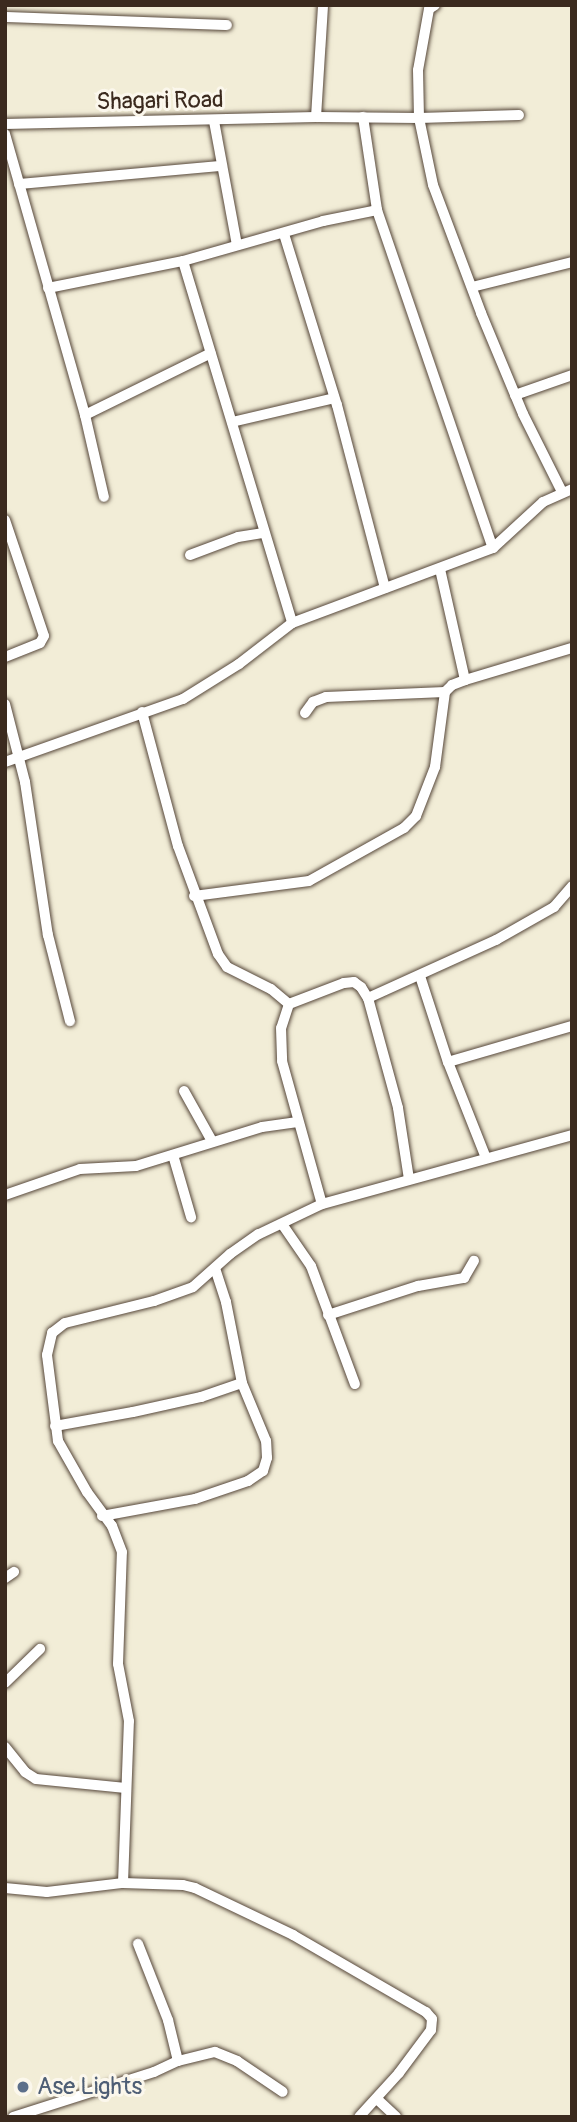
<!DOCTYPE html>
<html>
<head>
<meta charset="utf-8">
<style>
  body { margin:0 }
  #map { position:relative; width:577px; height:2122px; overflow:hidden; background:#f2edd7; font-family:Pangolin,sans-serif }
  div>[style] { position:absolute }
  .roads { filter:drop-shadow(0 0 2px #56473a) drop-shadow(0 0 2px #56473a) }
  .minor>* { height:10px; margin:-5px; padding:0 5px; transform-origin:5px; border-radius:5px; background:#fff }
  .dots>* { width:19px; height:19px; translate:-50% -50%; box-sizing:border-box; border:4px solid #fbf7ec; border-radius:50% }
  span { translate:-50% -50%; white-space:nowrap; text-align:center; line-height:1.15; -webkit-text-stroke:6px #fbf7ec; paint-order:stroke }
  .street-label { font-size:24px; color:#3b2a1e }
  .service-label { font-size:24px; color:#4e5e75 }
  .left { translate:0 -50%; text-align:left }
  .frame { position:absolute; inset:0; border:7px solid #3b2a1e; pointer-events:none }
</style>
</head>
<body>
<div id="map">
  <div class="roads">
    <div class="minor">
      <i style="left:435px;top:5px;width:7px;rotate:146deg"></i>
      <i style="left:429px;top:9px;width:62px;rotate:100.2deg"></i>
      <i style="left:418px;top:70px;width:48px;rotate:88.8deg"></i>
      <i style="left:419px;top:118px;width:100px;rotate:-1.7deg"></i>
      <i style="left:5px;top:17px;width:222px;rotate:2.1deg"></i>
      <i style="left:316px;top:117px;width:112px;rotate:-86.4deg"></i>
      <i style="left:363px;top:117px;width:94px;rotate:81.4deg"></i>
      <i style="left:377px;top:210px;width:357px;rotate:71.1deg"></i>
      <i style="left:214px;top:121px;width:126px;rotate:79.5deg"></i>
      <i style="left:5px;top:124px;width:311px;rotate:-1.3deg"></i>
      <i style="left:316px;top:117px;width:103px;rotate:0.6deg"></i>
      <i style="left:419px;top:118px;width:68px;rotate:78.2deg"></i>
      <i style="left:433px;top:185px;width:137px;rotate:69.4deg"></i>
      <i style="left:481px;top:313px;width:109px;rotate:67.4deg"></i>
      <i style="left:523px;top:414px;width:87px;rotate:63.4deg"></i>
      <i style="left:5px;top:134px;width:292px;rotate:74.1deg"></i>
      <i style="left:85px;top:415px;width:84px;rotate:77deg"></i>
      <i style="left:19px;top:184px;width:202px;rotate:-5.1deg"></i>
      <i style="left:284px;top:234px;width:179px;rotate:72.8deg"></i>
      <i style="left:337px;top:405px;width:189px;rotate:75.3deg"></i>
      <i style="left:183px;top:261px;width:378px;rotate:73.2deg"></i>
      <i style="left:472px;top:287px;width:103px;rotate:-14deg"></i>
      <i style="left:48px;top:288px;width:138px;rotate:-11.3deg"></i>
      <i style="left:183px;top:261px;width:146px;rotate:-15.9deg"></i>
      <i style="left:323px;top:221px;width:55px;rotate:-11.5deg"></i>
      <i style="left:515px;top:395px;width:60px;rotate:-19.3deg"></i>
      <i style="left:85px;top:415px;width:140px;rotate:-26.2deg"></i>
      <i style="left:232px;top:422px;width:105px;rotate:-13.2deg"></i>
      <i style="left:5px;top:520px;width:122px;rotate:71.4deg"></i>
      <i style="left:44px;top:636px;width:8px;rotate:120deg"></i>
      <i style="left:40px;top:643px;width:38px;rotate:158deg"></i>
      <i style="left:190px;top:555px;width:51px;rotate:-20.6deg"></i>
      <i style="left:238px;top:537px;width:26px;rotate:-9deg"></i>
      <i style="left:465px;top:680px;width:112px;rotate:-16.7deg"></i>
      <i style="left:5px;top:704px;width:81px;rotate:75.6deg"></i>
      <i style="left:25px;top:782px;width:155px;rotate:81.5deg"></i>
      <i style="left:48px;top:935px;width:89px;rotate:75.7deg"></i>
      <i style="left:142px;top:712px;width:139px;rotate:75deg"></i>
      <i style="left:178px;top:846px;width:115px;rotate:69.7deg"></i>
      <i style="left:218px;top:954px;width:16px;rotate:55deg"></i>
      <i style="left:227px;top:967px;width:49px;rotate:26.6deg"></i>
      <i style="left:271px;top:989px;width:23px;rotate:40deg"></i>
      <i style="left:289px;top:1004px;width:25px;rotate:108deg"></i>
      <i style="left:281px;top:1028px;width:33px;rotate:88deg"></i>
      <i style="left:282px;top:1061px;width:148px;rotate:74.4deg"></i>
      <i style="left:305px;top:713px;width:14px;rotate:-54deg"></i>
      <i style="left:313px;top:702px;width:14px;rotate:-21deg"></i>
      <i style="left:326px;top:697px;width:119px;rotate:-2.4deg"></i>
      <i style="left:5px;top:762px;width:189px;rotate:-19.5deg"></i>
      <i style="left:183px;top:699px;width:66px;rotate:-32deg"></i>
      <i style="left:239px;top:664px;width:67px;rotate:-37.7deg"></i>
      <i style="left:292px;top:623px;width:215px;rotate:-20.5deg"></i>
      <i style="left:493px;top:548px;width:68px;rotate:-42.6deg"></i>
      <i style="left:543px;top:502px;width:32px;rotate:-24deg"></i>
      <i style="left:194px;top:896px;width:116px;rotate:-7.4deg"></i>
      <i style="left:309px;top:881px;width:109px;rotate:-29.2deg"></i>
      <i style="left:404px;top:828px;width:17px;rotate:-45deg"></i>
      <i style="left:416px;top:816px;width:53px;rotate:-68.8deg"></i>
      <i style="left:435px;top:767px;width:76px;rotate:-82.4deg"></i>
      <i style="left:445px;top:692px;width:10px;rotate:-45deg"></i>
      <i style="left:452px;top:685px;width:14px;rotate:-21deg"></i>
      <i style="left:465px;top:680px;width:114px;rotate:-102.7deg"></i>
      <i style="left:420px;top:976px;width:90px;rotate:72deg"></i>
      <i style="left:448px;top:1062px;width:103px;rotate:68.4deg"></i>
      <i style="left:368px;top:998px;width:141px;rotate:-24.4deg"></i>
      <i style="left:496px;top:940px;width:67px;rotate:-29.6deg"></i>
      <i style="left:554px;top:907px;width:28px;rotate:-49deg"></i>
      <i style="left:289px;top:1004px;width:59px;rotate:-20.9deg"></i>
      <i style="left:344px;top:983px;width:10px;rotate:-6deg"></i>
      <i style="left:354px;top:982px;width:9px;rotate:36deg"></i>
      <i style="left:361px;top:987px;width:13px;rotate:58deg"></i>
      <i style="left:368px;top:998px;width:114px;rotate:74.7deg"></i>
      <i style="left:398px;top:1108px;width:72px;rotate:81.2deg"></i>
      <i style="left:448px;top:1062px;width:129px;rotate:-16.2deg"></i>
      <i style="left:184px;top:1091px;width:57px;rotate:60.8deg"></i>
      <i style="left:173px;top:1155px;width:65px;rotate:73.8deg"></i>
      <i style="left:5px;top:1195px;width:79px;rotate:-19.1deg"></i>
      <i style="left:80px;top:1169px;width:56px;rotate:-3.1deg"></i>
      <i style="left:136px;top:1166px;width:132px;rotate:-17.2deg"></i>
      <i style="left:262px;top:1127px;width:34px;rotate:-8deg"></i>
      <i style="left:282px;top:1224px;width:51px;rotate:55.4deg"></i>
      <i style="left:311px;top:1266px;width:126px;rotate:69.6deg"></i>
      <i style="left:328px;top:1315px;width:95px;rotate:-17.9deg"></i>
      <i style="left:418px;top:1286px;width:47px;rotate:-9.9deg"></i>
      <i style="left:464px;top:1278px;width:20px;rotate:-60deg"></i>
      <i style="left:55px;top:1426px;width:79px;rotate:-10.2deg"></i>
      <i style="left:133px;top:1412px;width:70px;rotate:-12.4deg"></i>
      <i style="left:201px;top:1397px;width:43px;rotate:-18.9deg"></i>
      <i style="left:102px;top:1516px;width:95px;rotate:-10.4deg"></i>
      <i style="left:195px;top:1499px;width:56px;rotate:-18.8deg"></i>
      <i style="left:248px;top:1481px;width:18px;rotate:-34deg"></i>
      <i style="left:263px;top:1471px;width:14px;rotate:-73deg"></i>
      <i style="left:267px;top:1458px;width:17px;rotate:-93deg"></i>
      <i style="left:266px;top:1441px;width:63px;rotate:-112.5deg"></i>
      <i style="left:242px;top:1383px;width:83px;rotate:-101.2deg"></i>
      <i style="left:226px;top:1302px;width:35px;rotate:-108deg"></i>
      <i style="left:5px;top:1578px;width:11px;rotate:-34deg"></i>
      <i style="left:5px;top:1683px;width:49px;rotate:-44.2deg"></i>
      <i style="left:5px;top:1747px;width:32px;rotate:51deg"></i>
      <i style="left:25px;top:1772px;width:13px;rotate:32deg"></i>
      <i style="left:36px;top:1779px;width:90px;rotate:5.7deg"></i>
      <i style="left:123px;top:1883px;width:162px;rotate:-87.9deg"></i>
      <i style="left:129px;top:1721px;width:58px;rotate:-100.9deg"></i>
      <i style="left:118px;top:1664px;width:112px;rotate:-88deg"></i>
      <i style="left:122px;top:1552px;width:28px;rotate:-111deg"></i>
      <i style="left:112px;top:1526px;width:42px;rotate:-126.3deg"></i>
      <i style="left:87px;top:1492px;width:59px;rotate:-119.6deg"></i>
      <i style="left:58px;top:1441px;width:87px;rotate:-97.3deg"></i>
      <i style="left:47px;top:1355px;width:23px;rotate:-77deg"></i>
      <i style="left:52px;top:1333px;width:16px;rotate:-38deg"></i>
      <i style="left:65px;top:1323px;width:92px;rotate:-13.9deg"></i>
      <i style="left:154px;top:1301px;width:41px;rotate:-19.7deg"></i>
      <i style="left:193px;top:1287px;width:50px;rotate:-41.7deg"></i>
      <i style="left:230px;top:1254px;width:35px;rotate:-35deg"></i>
      <i style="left:259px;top:1234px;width:70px;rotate:-25.5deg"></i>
      <i style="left:322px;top:1204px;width:259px;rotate:-15.4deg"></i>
      <i style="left:5px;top:1888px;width:42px;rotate:5.4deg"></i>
      <i style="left:47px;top:1892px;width:77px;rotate:-6.8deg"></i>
      <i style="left:123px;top:1883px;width:60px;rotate:1.9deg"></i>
      <i style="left:183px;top:1885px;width:12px;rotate:14deg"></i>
      <i style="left:195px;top:1888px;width:109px;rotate:25.6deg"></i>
      <i style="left:293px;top:1935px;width:154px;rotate:30.1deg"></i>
      <i style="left:426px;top:2012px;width:9px;rotate:49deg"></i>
      <i style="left:432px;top:2019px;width:11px;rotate:95deg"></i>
      <i style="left:431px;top:2030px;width:54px;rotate:126.7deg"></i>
      <i style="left:399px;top:2073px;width:59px;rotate:132.3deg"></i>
      <i style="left:178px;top:2061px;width:38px;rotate:-14deg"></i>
      <i style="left:215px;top:2052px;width:24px;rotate:22deg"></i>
      <i style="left:237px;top:2061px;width:55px;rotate:34deg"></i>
      <i style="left:377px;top:2099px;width:26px;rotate:43deg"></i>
      <i style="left:13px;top:2117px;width:148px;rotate:-17.7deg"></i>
      <i style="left:154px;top:2072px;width:26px;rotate:-25deg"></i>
      <i style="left:178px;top:2061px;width:42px;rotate:-103.7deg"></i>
      <i style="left:168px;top:2020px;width:82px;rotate:-111.5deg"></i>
    </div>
  </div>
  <div class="dots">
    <i style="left:23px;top:2087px;background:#5c6f8a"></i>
  </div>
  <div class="street-label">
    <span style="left:160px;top:101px;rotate:-1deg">Shagari Road</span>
  </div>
  <div class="service-label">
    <span class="left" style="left:37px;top:2087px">Ase Lights</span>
  </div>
  <div class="frame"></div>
</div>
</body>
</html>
